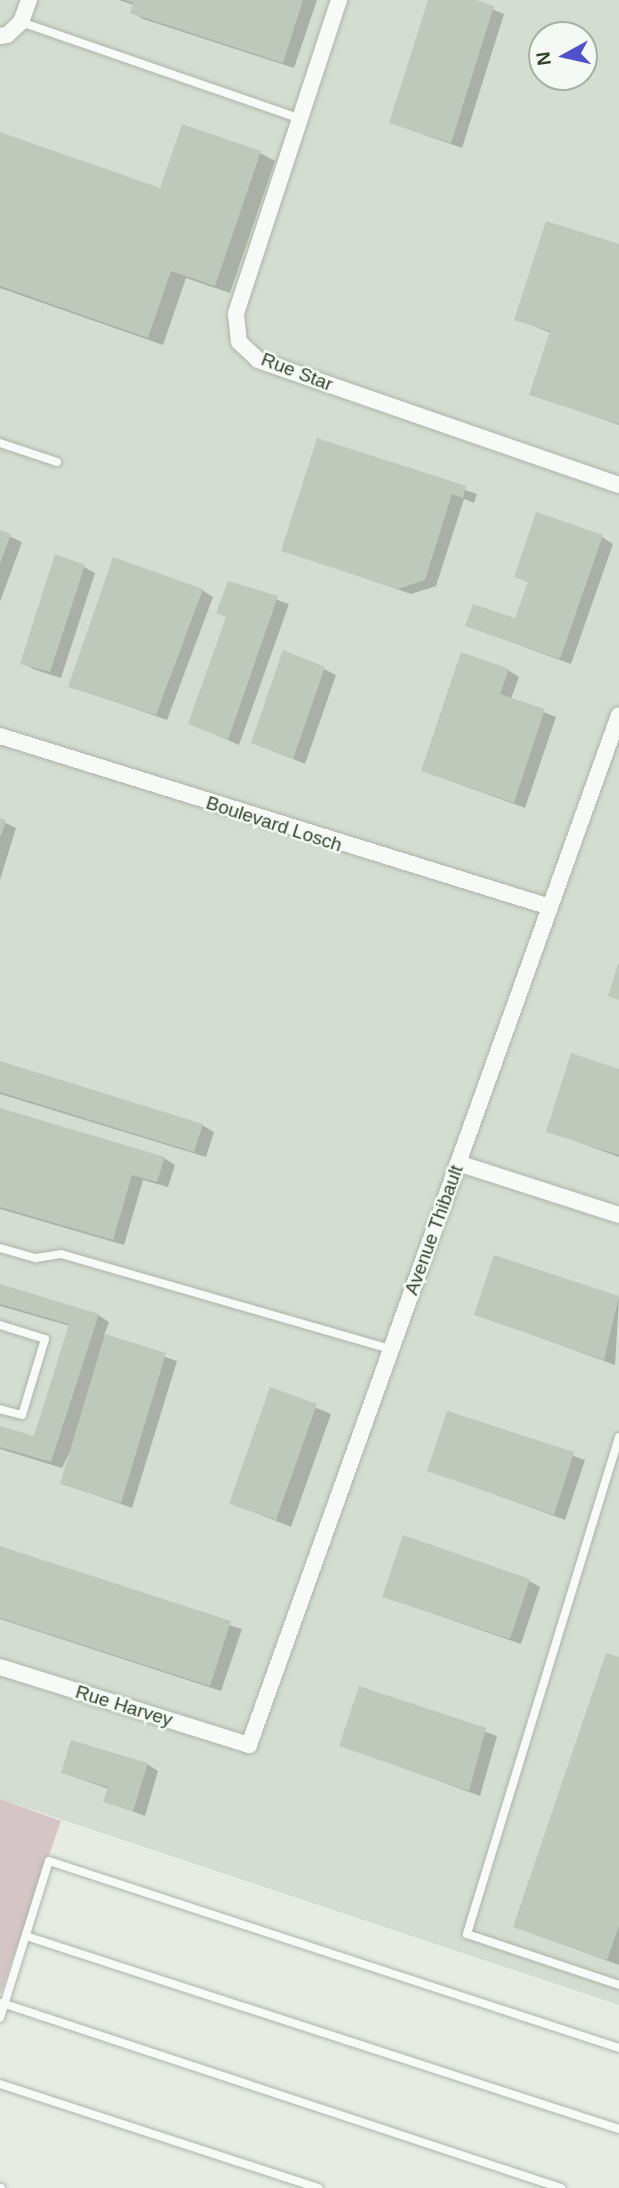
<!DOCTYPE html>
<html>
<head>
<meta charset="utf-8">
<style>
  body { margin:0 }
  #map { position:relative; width:619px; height:2188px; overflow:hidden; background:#e6ebe4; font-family:Helvetica,sans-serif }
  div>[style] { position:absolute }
  .built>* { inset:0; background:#d5ddd2 }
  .green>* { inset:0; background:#d5c5c7 }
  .shadow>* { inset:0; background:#0003 }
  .building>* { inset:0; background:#bec8bb }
  .roads { filter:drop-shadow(0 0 2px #acb5a9) drop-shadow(0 0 2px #acb5a9) }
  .service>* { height:8px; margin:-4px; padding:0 4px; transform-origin:4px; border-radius:4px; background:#f7faf7 }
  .minor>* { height:16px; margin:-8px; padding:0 8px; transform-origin:8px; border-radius:8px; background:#f7faf7 }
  span { translate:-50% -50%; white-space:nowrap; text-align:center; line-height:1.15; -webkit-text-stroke:5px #f5f9f4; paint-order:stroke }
  .street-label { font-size:19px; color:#32432c }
  .north { position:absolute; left:528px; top:21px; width:70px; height:70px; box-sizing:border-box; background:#f5f9f4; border:2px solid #a7b0a4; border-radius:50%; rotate:262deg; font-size:19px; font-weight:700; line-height:28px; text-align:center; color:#32432c }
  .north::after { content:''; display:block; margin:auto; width:24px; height:32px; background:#4f52cb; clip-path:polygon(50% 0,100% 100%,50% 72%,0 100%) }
</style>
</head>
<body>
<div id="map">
  <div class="built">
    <i style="clip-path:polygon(evenodd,0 0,619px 0,619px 2005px,0 1799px,0 0,542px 35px,584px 35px,584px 77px,542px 77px,542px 35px)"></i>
  </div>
  <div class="green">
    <i style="clip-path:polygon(0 1799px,61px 1821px,0 1994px)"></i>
  </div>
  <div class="shadow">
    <i style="clip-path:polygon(119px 0,317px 0,294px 68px,143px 19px,132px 12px,134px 5px)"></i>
    <i style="clip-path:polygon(430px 0,470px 0,504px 14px,462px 148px,391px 123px)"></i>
    <i style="clip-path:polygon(0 134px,161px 190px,260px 153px,275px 161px,230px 293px,186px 278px,163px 345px,0 288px)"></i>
    <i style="clip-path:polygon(619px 246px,619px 425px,532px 394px,551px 333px,516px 319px)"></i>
    <i style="clip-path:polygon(318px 440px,477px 494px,474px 503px,464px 499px,436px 586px,411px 594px,283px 550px)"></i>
    <i style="clip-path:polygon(0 532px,22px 542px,0 602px)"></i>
    <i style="clip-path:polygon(602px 537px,613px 544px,571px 664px,467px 626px,516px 620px,529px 583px,516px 576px)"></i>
    <i style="clip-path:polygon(84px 567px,95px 573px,61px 678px,33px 669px,22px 663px)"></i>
    <i style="clip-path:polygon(229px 583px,289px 604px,239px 745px,191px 724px,228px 617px)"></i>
    <i style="clip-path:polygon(202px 590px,213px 597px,167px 720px,70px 686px)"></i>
    <i style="clip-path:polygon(324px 669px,336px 675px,305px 764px,253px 742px)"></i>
    <i style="clip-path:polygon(508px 670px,519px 677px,511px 699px,556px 717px,525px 808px,423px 771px)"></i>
    <i style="clip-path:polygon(0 820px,16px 828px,0 880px)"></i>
    <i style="clip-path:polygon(0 1063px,202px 1125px,214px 1132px,206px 1157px,0 1094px)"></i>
    <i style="clip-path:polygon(619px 1070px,619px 1157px,548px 1131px)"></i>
    <i style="clip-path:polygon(0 1110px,164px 1158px,175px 1165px,168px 1187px,143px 1180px,124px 1245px,0 1209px)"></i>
    <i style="clip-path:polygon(495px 1257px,619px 1298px,615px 1365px,476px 1314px)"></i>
    <i style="clip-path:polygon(0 1285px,98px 1315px,109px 1322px,104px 1336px,177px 1361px,132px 1508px,62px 1483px,72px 1448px,62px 1468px,0 1449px,0 1428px,35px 1439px,70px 1326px,0 1306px)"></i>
    <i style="clip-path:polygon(271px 1389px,331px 1414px,291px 1527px,231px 1503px)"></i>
    <i style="clip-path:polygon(448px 1413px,585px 1460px,565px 1520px,429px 1470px)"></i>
    <i style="clip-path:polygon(0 1551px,242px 1629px,221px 1691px,0 1619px)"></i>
    <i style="clip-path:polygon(529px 1581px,540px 1587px,521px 1644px,385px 1597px)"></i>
    <i style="clip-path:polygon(619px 1659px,619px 1965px,515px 1927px)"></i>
    <i style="clip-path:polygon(360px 1688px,497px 1736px,480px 1796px,341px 1745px)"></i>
    <i style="clip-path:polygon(147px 1764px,158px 1771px,145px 1816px,105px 1801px,109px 1789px,63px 1773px)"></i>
  </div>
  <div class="building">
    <i style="clip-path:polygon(125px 0,303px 0,283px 63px,130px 13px,133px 3px)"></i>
    <i style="clip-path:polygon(428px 0,476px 0,494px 6px,451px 143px,389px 123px)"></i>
    <i style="clip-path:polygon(182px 124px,261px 151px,215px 286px,171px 271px,148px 338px,0 286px,0 132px,160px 188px)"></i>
    <i style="clip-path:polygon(546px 221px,619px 244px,619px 424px,529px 395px,550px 331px,514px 320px)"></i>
    <i style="clip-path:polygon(317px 438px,466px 486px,463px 498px,452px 494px,425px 580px,398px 589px,281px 551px)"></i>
    <i style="clip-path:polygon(536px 512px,603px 535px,560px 659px,465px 626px,473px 604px,515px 618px,528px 582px,514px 577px)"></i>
    <i style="clip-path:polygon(0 530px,11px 534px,0 564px)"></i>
    <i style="clip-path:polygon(55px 554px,85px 565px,50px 672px,20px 664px)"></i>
    <i style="clip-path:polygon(113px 557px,203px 589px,156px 715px,68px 687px)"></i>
    <i style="clip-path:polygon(228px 581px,278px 596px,228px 740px,188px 724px,226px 617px,216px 613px)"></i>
    <i style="clip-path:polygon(283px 650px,325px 667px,293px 759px,251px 743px)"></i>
    <i style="clip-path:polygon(461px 652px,509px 669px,500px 694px,545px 709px,514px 803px,421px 771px)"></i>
    <i style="clip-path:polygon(0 818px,6px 820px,1px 836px,0 836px)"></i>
    <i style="clip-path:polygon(618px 964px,619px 964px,619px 1000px,608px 996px)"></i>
    <i style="clip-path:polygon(571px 1053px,619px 1069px,619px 1155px,546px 1132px)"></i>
    <i style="clip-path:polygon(0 1061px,203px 1124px,194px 1152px,0 1092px)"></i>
    <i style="clip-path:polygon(0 1108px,165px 1157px,157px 1182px,132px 1175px,113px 1240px,0 1207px)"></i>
    <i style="clip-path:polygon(494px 1255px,619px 1296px,604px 1360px,474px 1315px)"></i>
    <i style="clip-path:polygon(0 1284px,99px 1314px,51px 1462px,0 1447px,0 1426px,34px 1436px,69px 1324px,0 1304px)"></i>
    <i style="clip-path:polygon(105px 1334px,166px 1353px,121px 1503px,60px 1484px)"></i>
    <i style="clip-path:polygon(270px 1387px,317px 1404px,276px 1520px,229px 1504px)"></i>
    <i style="clip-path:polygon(447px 1411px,574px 1452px,554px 1515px,427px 1471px)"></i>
    <i style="clip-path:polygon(403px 1535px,530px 1579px,510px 1639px,382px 1597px)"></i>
    <i style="clip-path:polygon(0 1546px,231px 1621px,210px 1686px,0 1618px)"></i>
    <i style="clip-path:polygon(606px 1653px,619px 1657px,619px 1926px,607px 1960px,513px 1927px)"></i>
    <i style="clip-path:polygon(359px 1686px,486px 1728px,469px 1791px,339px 1746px)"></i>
    <i style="clip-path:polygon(71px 1740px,148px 1763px,133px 1811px,103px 1802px,108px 1787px,61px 1773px)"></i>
  </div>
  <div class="roads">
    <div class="service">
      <i style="left:21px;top:22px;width:293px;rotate:19.1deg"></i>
      <i style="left:0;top:443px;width:60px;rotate:18.4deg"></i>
      <i style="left:0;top:1248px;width:37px;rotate:16deg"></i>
      <i style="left:36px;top:1258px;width:25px;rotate:-9deg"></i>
      <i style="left:61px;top:1254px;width:343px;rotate:16.1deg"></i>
      <i style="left:0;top:1325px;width:47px;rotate:17.3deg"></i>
      <i style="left:45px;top:1339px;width:79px;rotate:106.8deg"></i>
      <i style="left:22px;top:1415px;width:23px;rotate:-165deg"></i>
      <i style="left:619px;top:1437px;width:520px;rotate:107.01deg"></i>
      <i style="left:467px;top:1934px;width:160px;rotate:18.5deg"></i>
      <i style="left:29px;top:1937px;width:620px;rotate:18.03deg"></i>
      <i style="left:2px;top:2003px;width:589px;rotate:18.31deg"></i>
      <i style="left:0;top:2018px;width:164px;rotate:-72.7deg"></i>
      <i style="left:49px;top:1861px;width:600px;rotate:18.16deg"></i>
      <i style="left:0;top:2084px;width:335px;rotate:18.1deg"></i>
      <i style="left:0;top:2188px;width:1px"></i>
    </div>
    <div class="minor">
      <i style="left:339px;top:0;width:330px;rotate:108.2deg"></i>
      <i style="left:236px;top:314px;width:28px;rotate:84deg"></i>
      <i style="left:239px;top:342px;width:26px;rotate:43deg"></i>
      <i style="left:258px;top:360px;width:382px;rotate:19.1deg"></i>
      <i style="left:0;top:36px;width:7px;rotate:-8deg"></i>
      <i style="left:7px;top:35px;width:19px;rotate:-43deg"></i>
      <i style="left:21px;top:22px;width:23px;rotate:-70deg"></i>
      <i style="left:0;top:736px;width:576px;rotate:17.27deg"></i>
      <i style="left:458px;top:1163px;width:169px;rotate:17.9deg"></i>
      <i style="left:0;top:1667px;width:261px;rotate:17.4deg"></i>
      <i style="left:249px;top:1745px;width:1094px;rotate:-70.24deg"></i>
    </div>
  </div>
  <div class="street-label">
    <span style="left:297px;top:372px;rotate:21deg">Rue Star</span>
    <span style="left:274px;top:824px;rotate:18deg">Boulevard Losch</span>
    <span style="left:434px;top:1230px;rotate:-70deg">Avenue Thibault</span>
    <span style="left:124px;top:1706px;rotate:17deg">Rue Harvey</span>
  </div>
  <div class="north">N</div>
</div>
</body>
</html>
